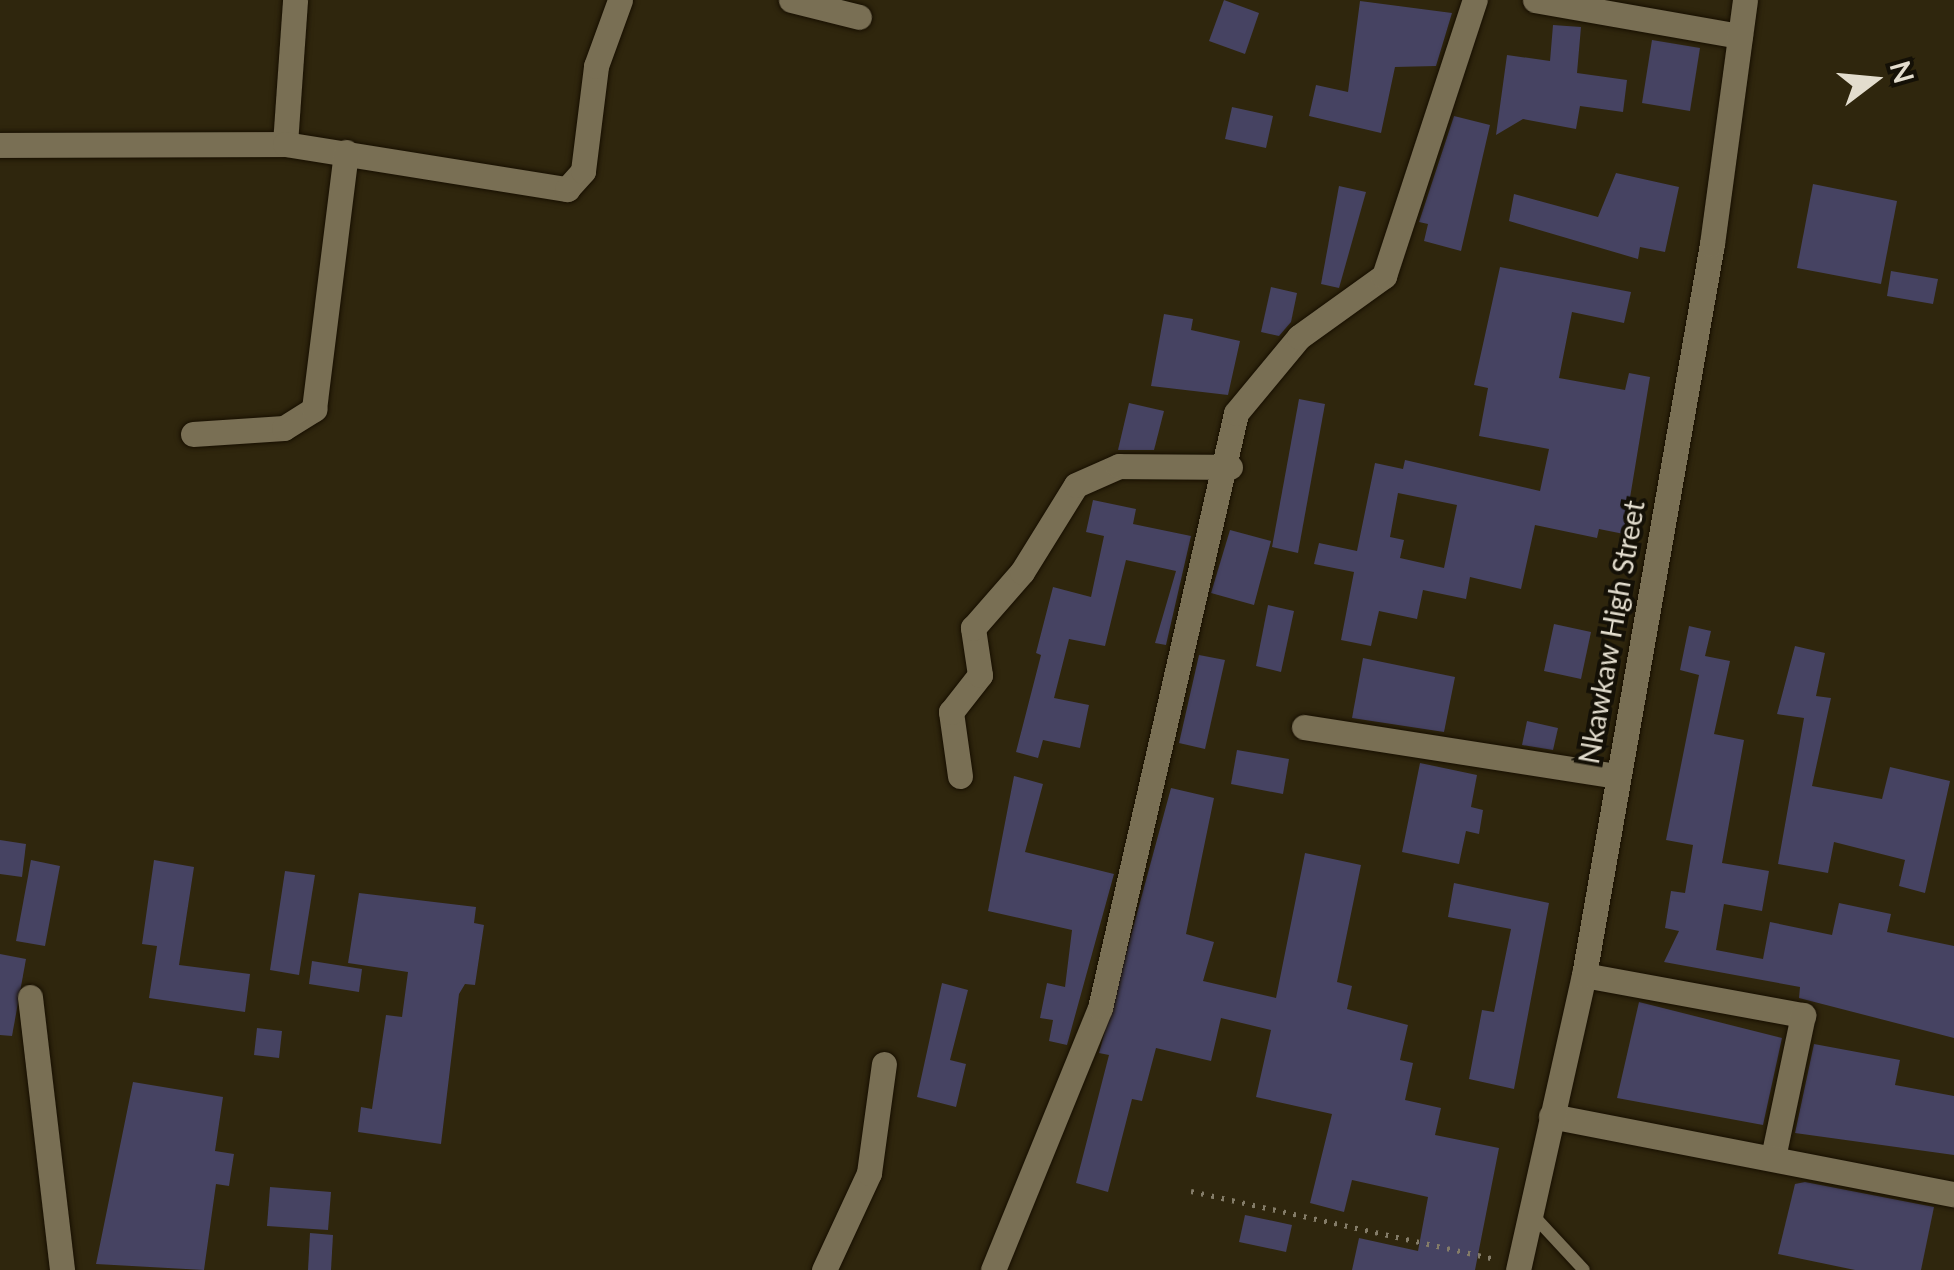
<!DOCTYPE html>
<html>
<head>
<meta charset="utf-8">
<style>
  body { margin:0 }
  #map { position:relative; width:1954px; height:1270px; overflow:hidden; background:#2f260d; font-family:Lato,sans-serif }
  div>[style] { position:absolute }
  .building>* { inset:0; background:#464362 }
  .path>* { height:5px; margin-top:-2.5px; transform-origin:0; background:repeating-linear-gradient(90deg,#847c68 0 2.5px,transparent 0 10.5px) }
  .roads { filter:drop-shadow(0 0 2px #170f00) drop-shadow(0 0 2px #170f00) }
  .lane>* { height:12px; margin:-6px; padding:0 6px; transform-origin:6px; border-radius:6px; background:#796f54 }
  .street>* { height:25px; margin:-12.5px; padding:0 12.5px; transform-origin:12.5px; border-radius:12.5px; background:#796f54 }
  .secondary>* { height:25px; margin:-12.5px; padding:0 12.5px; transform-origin:12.5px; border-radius:12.5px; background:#796f54 }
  span { translate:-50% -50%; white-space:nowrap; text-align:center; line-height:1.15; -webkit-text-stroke:8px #141006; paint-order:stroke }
  .street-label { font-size:28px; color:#e3ddce }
  .north { position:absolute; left:1824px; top:30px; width:100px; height:100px; -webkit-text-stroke:8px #141006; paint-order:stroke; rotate:74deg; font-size:28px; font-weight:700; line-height:40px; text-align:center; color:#e3ddce }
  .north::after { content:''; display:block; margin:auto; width:35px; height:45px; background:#e3ddce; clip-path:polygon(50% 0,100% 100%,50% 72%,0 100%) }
</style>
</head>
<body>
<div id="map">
  <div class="building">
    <i style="clip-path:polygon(1224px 0,1259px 13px,1245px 54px,1209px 41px)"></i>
    <i style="clip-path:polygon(1360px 1px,1452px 13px,1436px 66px,1395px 67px,1381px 133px,1309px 116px,1316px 85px,1348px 92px)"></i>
    <i style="clip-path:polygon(1553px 25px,1581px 27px,1577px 73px,1627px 80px,1623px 112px,1580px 106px,1576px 129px,1523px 119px,1496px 135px,1507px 55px,1550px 61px)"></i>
    <i style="clip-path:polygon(1652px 40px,1700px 48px,1690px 111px,1642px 103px)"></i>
    <i style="clip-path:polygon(1232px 107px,1273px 116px,1266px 148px,1225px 139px)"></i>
    <i style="clip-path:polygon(1454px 116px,1490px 125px,1461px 251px,1424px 241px,1428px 224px,1419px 222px)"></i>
    <i style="clip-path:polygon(1616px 173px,1679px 187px,1665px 252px,1640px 247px,1638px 259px,1509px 221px,1514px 194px,1598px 217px)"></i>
    <i style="clip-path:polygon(1813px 184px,1897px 201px,1881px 284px,1797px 268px)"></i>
    <i style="clip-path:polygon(1339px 186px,1366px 192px,1339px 288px,1321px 284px)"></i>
    <i style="clip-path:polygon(evenodd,1500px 267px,1631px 292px,1624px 323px,1572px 312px,1559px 378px,1625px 390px,1629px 373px,1650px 377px,1624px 534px,1599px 529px,1597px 538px,1535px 525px,1521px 589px,1470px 577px,1466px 599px,1423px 590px,1417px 619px,1379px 611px,1371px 646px,1341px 640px,1354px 572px,1314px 564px,1319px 543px,1357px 551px,1375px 463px,1403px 469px,1405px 460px,1540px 491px,1549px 449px,1479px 436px,1488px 388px,1474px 385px,1500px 267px,1398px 493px,1457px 505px,1444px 568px,1400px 558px,1404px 540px,1390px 537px,1398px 493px)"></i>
    <i style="clip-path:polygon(1891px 271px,1938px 279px,1933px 304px,1887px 296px)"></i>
    <i style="clip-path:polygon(1271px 287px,1297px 293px,1291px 322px,1279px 336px,1261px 332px)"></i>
    <i style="clip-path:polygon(1164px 314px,1193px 319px,1191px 330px,1240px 341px,1228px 395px,1151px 386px)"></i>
    <i style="clip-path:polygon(1299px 399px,1325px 404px,1298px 553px,1272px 547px)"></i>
    <i style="clip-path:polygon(1129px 403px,1164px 411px,1154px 450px,1118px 450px)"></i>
    <i style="clip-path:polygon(1093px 500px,1136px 509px,1133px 524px,1191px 536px,1166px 645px,1155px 643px,1176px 571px,1126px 560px,1105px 646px,1069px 639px,1054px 698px,1089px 705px,1080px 748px,1043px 740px,1038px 758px,1016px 752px,1041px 655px,1036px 653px,1053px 587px,1091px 597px,1104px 536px,1086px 532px)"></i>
    <i style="clip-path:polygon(1230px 530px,1271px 541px,1254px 605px,1211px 593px)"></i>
    <i style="clip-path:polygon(1268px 605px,1294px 611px,1281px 672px,1256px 666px)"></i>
    <i style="clip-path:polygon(1554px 624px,1591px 632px,1581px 679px,1544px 671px)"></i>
    <i style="clip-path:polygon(1689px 626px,1711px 631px,1705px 656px,1730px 661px,1714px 734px,1744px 740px,1722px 863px,1769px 871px,1762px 911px,1724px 904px,1716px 950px,1763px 959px,1770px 922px,1832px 935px,1839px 903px,1891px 914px,1887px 932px,1954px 946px,1954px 1038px,1799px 998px,1800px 987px,1664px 962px,1679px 931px,1665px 928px,1671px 891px,1685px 893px,1693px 845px,1666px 840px,1699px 675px,1680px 670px)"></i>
    <i style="clip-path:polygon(1795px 646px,1825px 653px,1816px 696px,1831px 698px,1812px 786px,1882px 799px,1890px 767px,1950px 781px,1925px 893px,1899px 886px,1905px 860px,1834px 842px,1828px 873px,1778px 864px,1804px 718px,1777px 714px)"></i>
    <i style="clip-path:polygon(1199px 655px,1225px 660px,1205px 749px,1179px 743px)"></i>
    <i style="clip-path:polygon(1363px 658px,1455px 677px,1444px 732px,1352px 718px)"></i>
    <i style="clip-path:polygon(1527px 721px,1558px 728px,1553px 750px,1522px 745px)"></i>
    <i style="clip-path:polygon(1237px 750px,1289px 759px,1283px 794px,1231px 784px)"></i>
    <i style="clip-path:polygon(1420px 763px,1477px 775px,1471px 807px,1483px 810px,1479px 834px,1466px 831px,1459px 864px,1402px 852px)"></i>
    <i style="clip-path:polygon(1014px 776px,1043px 784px,1025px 852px,1114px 874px,1067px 1045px,1049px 1041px,1053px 1020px,1040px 1018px,1047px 983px,1065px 987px,1072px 930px,988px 911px)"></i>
    <i style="clip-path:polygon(1171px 788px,1214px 798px,1186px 934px,1214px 942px,1203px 981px,1276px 998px,1305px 853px,1361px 865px,1337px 982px,1352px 986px,1347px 1009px,1408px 1025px,1400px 1060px,1413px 1063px,1405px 1100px,1441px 1108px,1435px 1135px,1499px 1148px,1475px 1270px,1352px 1270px,1359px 1238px,1418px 1251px,1428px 1197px,1352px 1180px,1344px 1212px,1310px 1203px,1332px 1114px,1256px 1097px,1271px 1030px,1221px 1018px,1211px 1061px,1156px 1048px,1142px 1101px,1132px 1099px,1108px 1192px,1076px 1183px,1109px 1055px,1099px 1053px)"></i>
    <i style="clip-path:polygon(0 840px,26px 844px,22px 877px,0 874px)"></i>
    <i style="clip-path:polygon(31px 860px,60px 866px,45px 946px,16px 941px)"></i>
    <i style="clip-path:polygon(154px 860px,194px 867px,179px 965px,250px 974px,245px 1012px,149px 998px,157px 946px,142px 944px)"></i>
    <i style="clip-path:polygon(285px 871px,315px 875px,299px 975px,270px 970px)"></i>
    <i style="clip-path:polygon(1454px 883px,1549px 903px,1514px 1089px,1469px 1079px,1482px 1010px,1494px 1012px,1511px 929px,1448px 917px)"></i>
    <i style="clip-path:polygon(359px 893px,476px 907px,474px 923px,484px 925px,475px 985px,465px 984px,459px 994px,441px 1144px,358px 1132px,361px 1107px,372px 1109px,386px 1015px,402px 1017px,408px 972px,348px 963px)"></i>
    <i style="clip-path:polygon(0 954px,26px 959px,12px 1036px,0 1035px)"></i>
    <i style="clip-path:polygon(312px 961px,362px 969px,359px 992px,309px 984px)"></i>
    <i style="clip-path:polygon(942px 983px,968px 990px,950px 1060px,966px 1064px,956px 1107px,917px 1097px)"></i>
    <i style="clip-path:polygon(1639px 1002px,1782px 1038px,1763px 1125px,1617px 1098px)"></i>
    <i style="clip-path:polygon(257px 1028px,282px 1031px,279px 1058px,254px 1055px)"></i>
    <i style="clip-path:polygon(1814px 1044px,1900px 1060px,1895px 1085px,1954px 1096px,1954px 1155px,1795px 1133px)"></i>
    <i style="clip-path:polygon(133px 1082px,223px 1097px,215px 1151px,234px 1154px,229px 1186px,216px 1184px,204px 1270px,96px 1264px)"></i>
    <i style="clip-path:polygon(1805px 1182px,1934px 1207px,1921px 1270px,1855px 1270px,1778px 1254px,1795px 1184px)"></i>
    <i style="clip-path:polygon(270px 1187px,331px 1192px,328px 1230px,267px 1226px)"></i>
    <i style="clip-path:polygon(1245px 1215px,1292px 1225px,1286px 1252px,1239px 1242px)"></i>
    <i style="clip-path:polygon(310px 1233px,333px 1235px,331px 1270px,308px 1270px)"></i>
  </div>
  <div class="path">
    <i style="left:1191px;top:1191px;width:312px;rotate:12.6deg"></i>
  </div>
  <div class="roads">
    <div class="lane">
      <i style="left:1532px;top:1214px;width:76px;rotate:47.1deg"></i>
    </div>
    <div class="street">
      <i style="left:791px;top:0;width:70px;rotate:14deg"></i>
      <i style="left:1535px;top:0;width:208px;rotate:10deg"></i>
      <i style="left:285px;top:144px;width:144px;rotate:-86deg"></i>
      <i style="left:0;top:145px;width:285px;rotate:-0.2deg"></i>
      <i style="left:285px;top:144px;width:286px;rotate:9.1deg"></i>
      <i style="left:567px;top:189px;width:24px;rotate:-48deg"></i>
      <i style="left:583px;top:171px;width:106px;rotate:-82.9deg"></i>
      <i style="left:596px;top:66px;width:70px;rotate:-70deg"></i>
      <i style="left:193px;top:434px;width:91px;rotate:-3.8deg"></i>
      <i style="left:284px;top:428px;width:36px;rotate:-32deg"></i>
      <i style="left:314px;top:409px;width:259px;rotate:-82.9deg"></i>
      <i style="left:1304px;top:727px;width:317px;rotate:8.9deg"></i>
      <i style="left:960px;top:776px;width:65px;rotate:-98deg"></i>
      <i style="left:951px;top:712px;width:47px;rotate:-51.9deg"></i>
      <i style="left:980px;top:675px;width:48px;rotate:-98.5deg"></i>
      <i style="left:973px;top:628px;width:74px;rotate:-48.8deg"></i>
      <i style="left:1022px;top:572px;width:102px;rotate:-58.2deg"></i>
      <i style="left:1076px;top:485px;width:47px;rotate:-23.8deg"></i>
      <i style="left:1119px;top:466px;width:111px;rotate:0.5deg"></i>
      <i style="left:1584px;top:975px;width:223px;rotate:10.4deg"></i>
      <i style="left:1803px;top:1015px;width:145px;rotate:101.9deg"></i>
      <i style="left:30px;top:997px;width:275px;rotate:83.3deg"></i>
      <i style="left:1551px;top:1116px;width:410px;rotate:11deg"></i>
      <i style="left:824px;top:1270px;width:107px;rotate:-65.1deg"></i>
      <i style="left:869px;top:1173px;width:110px;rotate:-82.2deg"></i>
      <i style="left:993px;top:1270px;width:283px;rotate:-67.8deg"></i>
      <i style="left:1100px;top:1008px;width:610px;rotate:-77.12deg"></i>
      <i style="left:1236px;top:413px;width:99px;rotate:-50.3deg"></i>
      <i style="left:1299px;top:337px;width:105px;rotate:-35.7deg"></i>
      <i style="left:1384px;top:276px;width:291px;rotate:-71.8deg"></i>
    </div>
    <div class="secondary">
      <i style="left:1518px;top:1270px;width:302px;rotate:-77.4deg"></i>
      <i style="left:1584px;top:975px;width:742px;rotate:-80.07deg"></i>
      <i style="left:1712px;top:244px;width:246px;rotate:-82.3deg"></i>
    </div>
  </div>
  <div class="street-label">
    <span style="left:1611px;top:632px;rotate:-80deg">Nkawkaw High Street</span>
  </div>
  <div class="north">N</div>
</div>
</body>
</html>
